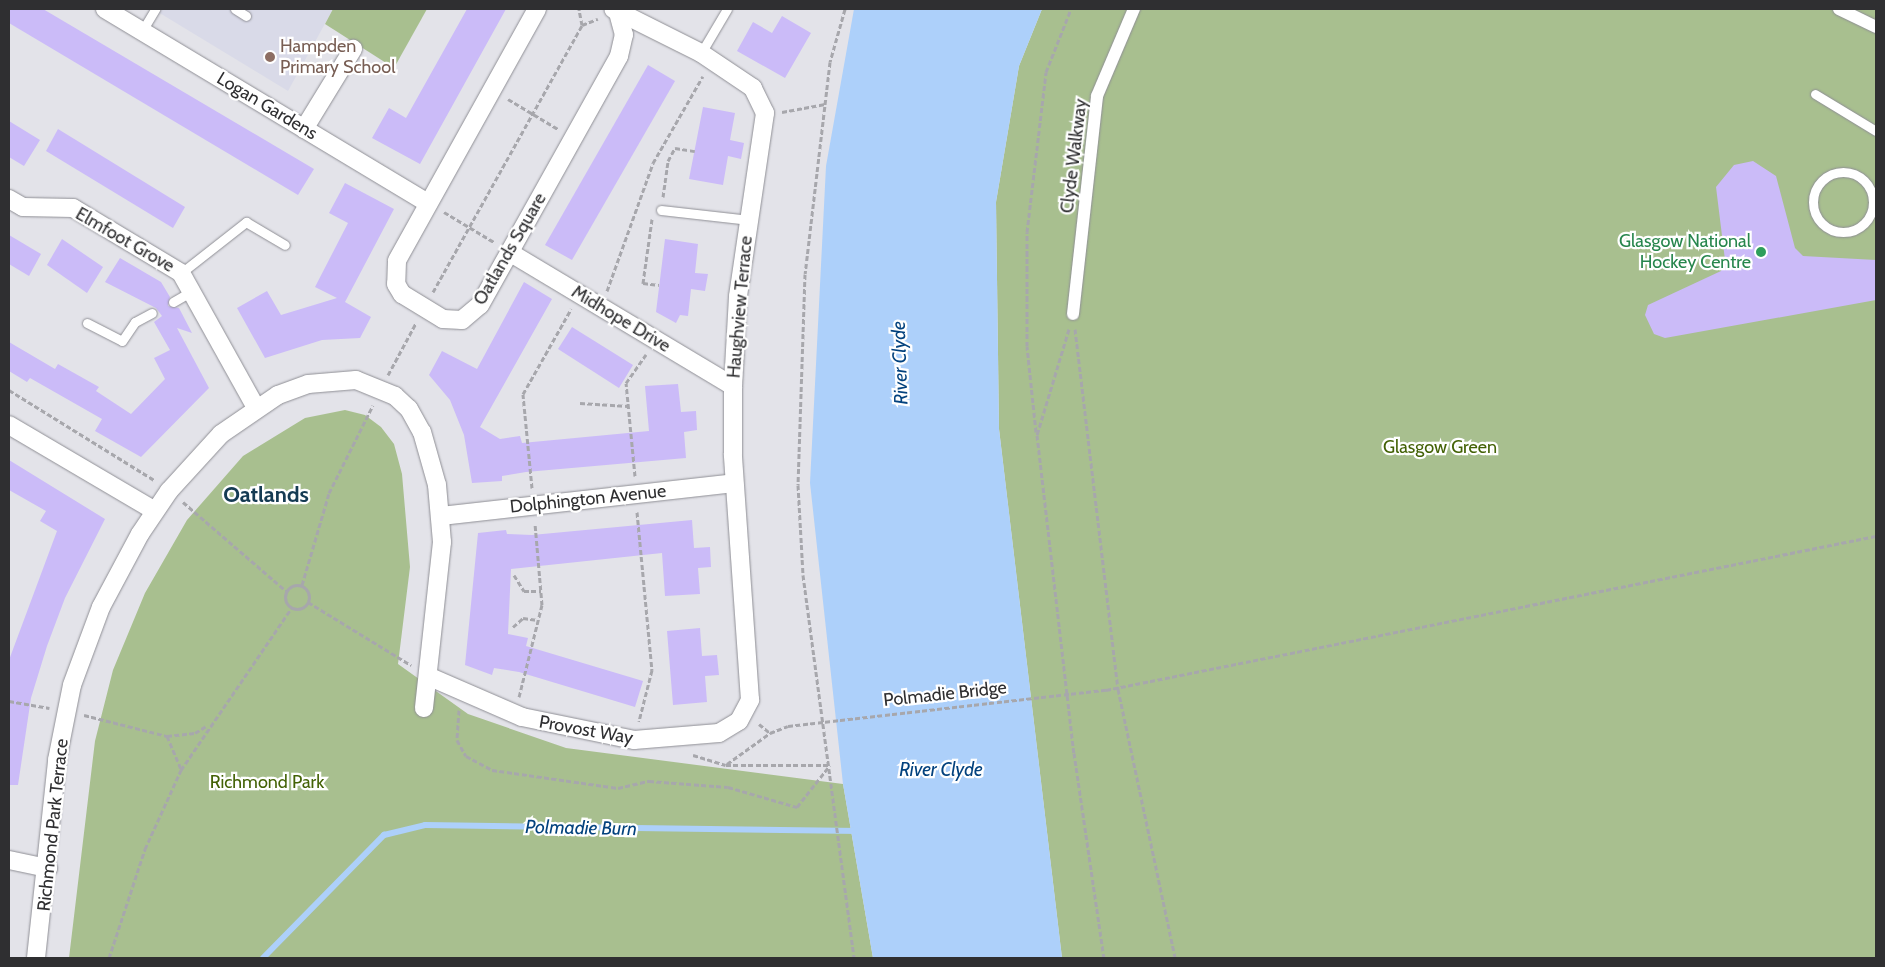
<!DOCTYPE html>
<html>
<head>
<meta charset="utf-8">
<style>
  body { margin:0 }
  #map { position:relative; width:1885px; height:967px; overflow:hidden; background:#e3e3e9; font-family:Cabin,sans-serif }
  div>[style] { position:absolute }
  .built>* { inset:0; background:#d9dae8 }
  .green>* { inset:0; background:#a8bf8f }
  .water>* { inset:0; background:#add0fa }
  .stream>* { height:6px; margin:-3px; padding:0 3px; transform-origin:3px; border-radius:3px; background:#add0fa }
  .building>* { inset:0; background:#cbbbf8 }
  .path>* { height:3px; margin-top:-1.5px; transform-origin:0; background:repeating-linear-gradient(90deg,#a7a7ac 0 5px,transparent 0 7.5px) }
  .path>.ring { margin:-1.5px; padding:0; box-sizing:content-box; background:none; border:3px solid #a7a7ac; border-radius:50% }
  .roads { filter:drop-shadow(0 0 1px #8f8f95) drop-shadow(0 0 1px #8f8f95) }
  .service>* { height:9px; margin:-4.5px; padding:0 4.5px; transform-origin:4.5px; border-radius:4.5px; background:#fff }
  .service>.ring { margin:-4.5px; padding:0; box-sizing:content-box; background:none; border:9px solid #fff; border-radius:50% }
  .pedestrian>* { height:12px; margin:-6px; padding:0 6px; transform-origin:6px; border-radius:6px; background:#fff }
  .minor>* { height:18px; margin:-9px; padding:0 9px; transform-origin:9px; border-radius:9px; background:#fff }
  .path-bridge>* { height:3px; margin-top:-1.5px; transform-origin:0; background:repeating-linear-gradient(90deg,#a7a7ac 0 5px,transparent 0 7.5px) }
  .dots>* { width:14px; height:14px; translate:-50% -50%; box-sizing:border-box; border:2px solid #fff; border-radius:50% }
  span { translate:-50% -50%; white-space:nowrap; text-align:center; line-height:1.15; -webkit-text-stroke:4.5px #fff; paint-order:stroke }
  .education-label { font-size:18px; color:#785e54 }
  .left { translate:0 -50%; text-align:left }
  .street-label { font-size:18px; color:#2f2f31 }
  .leisure-label { font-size:18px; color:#27864d }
  .right { translate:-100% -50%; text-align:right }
  .park-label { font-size:18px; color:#436206 }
  .water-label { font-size:19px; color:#03427e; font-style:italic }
  .district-label { font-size:22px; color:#153b53; font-weight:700 }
  .frame { position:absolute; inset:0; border:10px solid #2f2f31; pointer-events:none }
</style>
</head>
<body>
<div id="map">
  <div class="built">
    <i style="clip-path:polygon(153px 9px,333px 9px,288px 91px)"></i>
  </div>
  <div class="green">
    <i style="clip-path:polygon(333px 9px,427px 9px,394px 68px,325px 24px)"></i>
    <i style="clip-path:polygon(1042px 9px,1876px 9px,1876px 958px,1062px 958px,999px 429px,996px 202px,1019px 66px)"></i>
    <i style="clip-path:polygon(345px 410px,365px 415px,381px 427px,394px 444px,402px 474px,410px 567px,398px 664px,468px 714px,566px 748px,843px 784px,873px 958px,69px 958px,95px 741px,113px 670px,145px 593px,187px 520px,243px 456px,305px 418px)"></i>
  </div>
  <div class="water">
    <i style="clip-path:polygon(854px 9px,1042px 9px,1019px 66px,996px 202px,999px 429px,1062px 958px,873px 958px,843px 784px,810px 483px,826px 166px)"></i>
  </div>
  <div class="stream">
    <i style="left:263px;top:958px;width:173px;rotate:-45.5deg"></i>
    <i style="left:384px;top:835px;width:42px;rotate:-13.7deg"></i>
    <i style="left:425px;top:825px;width:434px;rotate:0.8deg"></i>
  </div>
  <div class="building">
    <i style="clip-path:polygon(9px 9px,43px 9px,314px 169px,298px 195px,9px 23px)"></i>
    <i style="clip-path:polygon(467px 9px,506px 9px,420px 164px,372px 138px,389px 108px,406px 118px)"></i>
    <i style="clip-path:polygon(782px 16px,811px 33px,785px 78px,737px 51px,753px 22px,772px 33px)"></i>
    <i style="clip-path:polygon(648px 65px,675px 81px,572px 260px,545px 245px)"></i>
    <i style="clip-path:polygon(703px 107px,735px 113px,730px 140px,744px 143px,741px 159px,728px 156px,723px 185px,689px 179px)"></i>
    <i style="clip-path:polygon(9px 121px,40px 140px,24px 166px,9px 157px)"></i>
    <i style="clip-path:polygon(58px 129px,185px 207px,173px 228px,46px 151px)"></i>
    <i style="clip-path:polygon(1753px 161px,1776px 176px,1795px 248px,1803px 256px,1876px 260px,1876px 300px,1665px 338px,1654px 334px,1645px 315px,1648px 305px,1721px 271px,1725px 260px,1716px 187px,1734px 165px)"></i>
    <i style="clip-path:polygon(345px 183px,394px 209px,345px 302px,371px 317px,360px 338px,322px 340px,265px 358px,237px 308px,267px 291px,281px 315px,337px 298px,315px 287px,348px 223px,329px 213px)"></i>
    <i style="clip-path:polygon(9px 235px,41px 254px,29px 276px,9px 264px)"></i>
    <i style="clip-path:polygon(62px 239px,103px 267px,87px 293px,47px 265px)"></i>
    <i style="clip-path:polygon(665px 239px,698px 244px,695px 273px,708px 274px,705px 291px,691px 289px,688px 316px,680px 315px,676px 323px,656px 312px)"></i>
    <i style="clip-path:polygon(120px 258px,161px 282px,170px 297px,168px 306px,179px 308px,192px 333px,177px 328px,209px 388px,141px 457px,95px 431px,102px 419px,30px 378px,27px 382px,9px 371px,9px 342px,55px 369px,58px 364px,99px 387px,96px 391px,131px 414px,165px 379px,154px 358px,170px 350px,154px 322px,162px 316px,156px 308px,105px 282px)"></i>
    <i style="clip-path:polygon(524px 282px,552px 299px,480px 427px,500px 439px,520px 436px,522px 443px,649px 431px,645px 386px,678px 384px,681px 412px,696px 411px,697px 430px,684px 432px,686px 458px,526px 472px,502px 476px,502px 481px,472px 483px,464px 435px,450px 400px,429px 375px,442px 351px,477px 369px)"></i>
    <i style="clip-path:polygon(572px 327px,633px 365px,619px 388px,558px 349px)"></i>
    <i style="clip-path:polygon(9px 460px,105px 519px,65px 598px,47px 646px,31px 698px,18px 785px,9px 785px,9px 660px,57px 531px,40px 521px,46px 511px,9px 490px)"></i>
    <i style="clip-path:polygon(692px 520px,694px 548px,710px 547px,711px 567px,698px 568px,700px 594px,665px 596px,662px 553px,511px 569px,508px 634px,528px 638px,526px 646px,643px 681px,635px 707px,519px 672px,494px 668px,492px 675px,465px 665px,478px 533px,506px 530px,507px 534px,532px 535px)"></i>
    <i style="clip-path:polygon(700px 628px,702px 656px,717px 655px,719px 675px,705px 676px,707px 702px,673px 705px,667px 631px)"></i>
  </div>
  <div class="path">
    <i style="left:845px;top:9px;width:55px;rotate:105.8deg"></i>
    <i style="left:830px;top:62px;width:213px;rotate:96.7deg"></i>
    <i style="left:805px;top:274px;width:211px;rotate:91.9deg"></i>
    <i style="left:798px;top:485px;width:90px;rotate:86.8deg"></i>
    <i style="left:803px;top:575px;width:386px;rotate:82.4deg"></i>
    <i style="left:582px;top:25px;width:17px;rotate:-21deg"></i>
    <i style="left:508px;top:99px;width:58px;rotate:31deg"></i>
    <i style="left:782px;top:112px;width:44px;rotate:-10.5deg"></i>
    <i style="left:663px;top:197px;width:36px;rotate:-82deg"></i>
    <i style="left:668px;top:161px;width:15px;rotate:-62deg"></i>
    <i style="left:675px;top:148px;width:20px;rotate:9deg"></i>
    <i style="left:444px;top:212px;width:58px;rotate:31deg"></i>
    <i style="left:652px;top:219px;width:65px;rotate:98deg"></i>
    <i style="left:643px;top:283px;width:16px;rotate:7deg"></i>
    <i style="left:607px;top:291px;width:136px;rotate:-70.2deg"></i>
    <i style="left:653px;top:163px;width:100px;rotate:-60.1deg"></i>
    <i style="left:433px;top:292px;width:306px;rotate:-60.8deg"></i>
    <i style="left:582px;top:25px;width:16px;rotate:-101deg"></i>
    <i style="left:1069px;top:329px;width:111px;rotate:106.8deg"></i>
    <i style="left:1037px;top:435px;width:320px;rotate:83.4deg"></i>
    <i style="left:1074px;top:753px;width:207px;rotate:81.7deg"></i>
    <i style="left:1075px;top:329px;width:363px;rotate:83.2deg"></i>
    <i style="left:1118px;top:689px;width:275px;rotate:78deg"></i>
    <i style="left:388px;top:375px;width:59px;rotate:-61.7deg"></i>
    <i style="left:9px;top:390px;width:171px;rotate:31.8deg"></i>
    <i style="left:580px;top:403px;width:48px;rotate:3.6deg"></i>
    <i style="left:1036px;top:432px;width:86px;rotate:-96deg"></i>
    <i style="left:1027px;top:346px;width:114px;rotate:-90deg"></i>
    <i style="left:1027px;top:232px;width:161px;rotate:-83.2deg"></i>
    <i style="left:1046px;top:72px;width:68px;rotate:-68.4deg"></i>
    <i style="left:635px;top:476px;width:93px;rotate:-95.5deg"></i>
    <i style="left:626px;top:383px;width:35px;rotate:-55deg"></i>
    <i style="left:532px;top:488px;width:94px;rotate:-95.5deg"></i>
    <i style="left:523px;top:394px;width:98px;rotate:-60.5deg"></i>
    <i style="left:183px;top:502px;width:136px;rotate:40.8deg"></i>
    <i style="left:637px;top:512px;width:159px;rotate:84.6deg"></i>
    <i style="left:652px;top:670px;width:53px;rotate:104.3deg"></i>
    <i style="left:514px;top:575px;width:19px;rotate:58deg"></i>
    <i style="left:524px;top:591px;width:17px"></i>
    <i style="left:302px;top:585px;width:96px;rotate:-73.6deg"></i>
    <i style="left:329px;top:493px;width:98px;rotate:-63.4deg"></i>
    <i class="ring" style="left:285px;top:585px;width:21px;height:21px"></i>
    <i style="left:308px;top:602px;width:121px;rotate:31.5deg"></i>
    <i style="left:513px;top:627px;width:13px;rotate:-42deg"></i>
    <i style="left:523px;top:618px;width:15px;rotate:8deg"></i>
    <i style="left:1106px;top:690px;width:785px;rotate:-11.31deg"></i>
    <i style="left:519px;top:697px;width:95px;rotate:-76deg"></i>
    <i style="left:542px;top:605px;width:81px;rotate:-94.9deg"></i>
    <i style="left:9px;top:701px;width:41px;rotate:9.9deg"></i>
    <i style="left:459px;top:710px;width:30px;rotate:94deg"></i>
    <i style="left:457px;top:740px;width:18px;rotate:61deg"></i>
    <i style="left:466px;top:756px;width:30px;rotate:28deg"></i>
    <i style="left:492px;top:770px;width:127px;rotate:8.1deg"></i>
    <i style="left:618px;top:788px;width:32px;rotate:-13deg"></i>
    <i style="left:649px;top:781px;width:79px;rotate:4.3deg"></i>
    <i style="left:728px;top:787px;width:72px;rotate:16.2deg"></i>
    <i style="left:797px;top:807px;width:53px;rotate:-51.8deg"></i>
    <i style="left:84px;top:715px;width:86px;rotate:14.2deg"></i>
    <i style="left:167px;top:736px;width:28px;rotate:-6deg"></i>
    <i style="left:195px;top:733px;width:13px;rotate:-32deg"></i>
    <i style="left:759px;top:724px;width:14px;rotate:39deg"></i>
    <i style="left:167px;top:736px;width:36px;rotate:67deg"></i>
    <i style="left:693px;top:755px;width:34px;rotate:17deg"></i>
    <i style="left:726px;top:765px;width:104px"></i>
    <i style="left:727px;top:764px;width:53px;rotate:-35.8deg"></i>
    <i style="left:770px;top:733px;width:19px;rotate:-21deg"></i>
    <i style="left:109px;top:958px;width:115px;rotate:-71.7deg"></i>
    <i style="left:145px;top:849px;width:87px;rotate:-65.5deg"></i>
    <i style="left:181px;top:770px;width:197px;rotate:-55.7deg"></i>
  </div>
  <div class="roads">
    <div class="service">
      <i style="left:235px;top:9px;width:13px;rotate:32deg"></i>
      <i style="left:142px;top:31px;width:26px;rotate:-59deg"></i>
      <i style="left:701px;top:53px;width:51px;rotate:-59.4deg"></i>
      <i style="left:1815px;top:94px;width:71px;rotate:31.2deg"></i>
      <i class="ring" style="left:1813px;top:172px;width:51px;height:51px"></i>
      <i style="left:661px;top:210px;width:89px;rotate:6.5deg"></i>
      <i style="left:181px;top:273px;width:83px;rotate:-38.1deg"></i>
      <i style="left:246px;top:222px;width:45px;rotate:30.5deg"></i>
      <i style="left:173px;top:302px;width:22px;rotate:-30deg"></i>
      <i style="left:87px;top:323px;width:39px;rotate:27deg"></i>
      <i style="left:122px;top:341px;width:23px;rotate:-56deg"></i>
      <i style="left:135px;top:322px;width:19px;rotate:-28deg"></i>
    </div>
    <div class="pedestrian">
      <i style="left:1839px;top:9px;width:41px;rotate:25.9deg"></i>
      <i style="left:1073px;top:314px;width:219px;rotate:-83.7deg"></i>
      <i style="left:1097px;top:96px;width:95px;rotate:-67deg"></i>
    </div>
    <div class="minor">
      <i style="left:105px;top:9px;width:377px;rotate:31deg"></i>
      <i style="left:537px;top:9px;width:288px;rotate:119.1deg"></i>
      <i style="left:397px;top:261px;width:23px;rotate:92deg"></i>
      <i style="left:396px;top:284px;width:12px;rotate:59deg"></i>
      <i style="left:402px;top:294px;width:48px;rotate:31.4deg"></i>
      <i style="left:443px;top:319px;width:19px;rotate:3deg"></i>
      <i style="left:462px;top:320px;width:23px;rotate:-40deg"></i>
      <i style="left:480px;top:305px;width:285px;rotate:-60.8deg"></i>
      <i style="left:619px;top:56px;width:22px;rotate:-77deg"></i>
      <i style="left:624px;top:35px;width:27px;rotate:-105deg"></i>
      <i style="left:304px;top:129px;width:94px;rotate:-58.5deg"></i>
      <i style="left:9px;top:199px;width:16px;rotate:30deg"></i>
      <i style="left:23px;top:207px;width:50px;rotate:1.1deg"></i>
      <i style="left:73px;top:208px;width:126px;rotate:31deg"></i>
      <i style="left:181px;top:273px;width:152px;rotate:60.9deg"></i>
      <i style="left:509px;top:252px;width:261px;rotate:30.9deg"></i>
      <i style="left:9px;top:425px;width:169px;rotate:30.5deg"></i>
      <i style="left:441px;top:516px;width:295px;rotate:-6.4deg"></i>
      <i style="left:430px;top:677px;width:100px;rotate:23.5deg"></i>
      <i style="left:522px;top:717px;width:114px;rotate:11.6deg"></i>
      <i style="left:634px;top:740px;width:85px;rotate:-4.7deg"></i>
      <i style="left:719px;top:733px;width:23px;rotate:-31deg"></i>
      <i style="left:739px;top:721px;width:24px;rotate:-62deg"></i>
      <i style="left:750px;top:700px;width:247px;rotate:-94deg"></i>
      <i style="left:733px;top:454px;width:68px;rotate:-90deg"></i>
      <i style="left:733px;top:386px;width:90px;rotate:-86.8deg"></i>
      <i style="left:738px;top:296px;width:185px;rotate:-81.6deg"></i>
      <i style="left:765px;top:113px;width:28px;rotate:-116deg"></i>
      <i style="left:753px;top:88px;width:63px;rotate:-146.1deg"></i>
      <i style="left:701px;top:53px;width:98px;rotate:-153.4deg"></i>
      <i style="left:9px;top:860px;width:40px;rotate:12deg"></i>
      <i style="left:36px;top:958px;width:199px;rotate:-83.9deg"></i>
      <i style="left:57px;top:760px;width:76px;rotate:-78.7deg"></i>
      <i style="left:72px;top:685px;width:83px;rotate:-69.6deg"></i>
      <i style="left:101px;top:607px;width:83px;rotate:-61.9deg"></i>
      <i style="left:140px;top:534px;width:52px;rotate:-56deg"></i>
      <i style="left:169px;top:491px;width:77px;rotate:-47.6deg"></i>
      <i style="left:221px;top:434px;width:69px;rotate:-34.4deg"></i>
      <i style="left:278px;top:395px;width:32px;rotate:-20deg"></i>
      <i style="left:308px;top:384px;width:48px;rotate:-4.8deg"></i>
      <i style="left:356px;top:380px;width:42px;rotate:22.3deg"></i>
      <i style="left:395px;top:396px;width:19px;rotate:43deg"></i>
      <i style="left:409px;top:409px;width:26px;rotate:61deg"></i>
      <i style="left:422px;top:432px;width:55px;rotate:74.2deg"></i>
      <i style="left:437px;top:485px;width:57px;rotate:85deg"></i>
      <i style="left:442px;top:542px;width:167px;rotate:96.2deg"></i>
    </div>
  </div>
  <div class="path-bridge">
    <i style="left:788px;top:726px;width:320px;rotate:-6.5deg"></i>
  </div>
  <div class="dots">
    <i style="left:270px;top:57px;background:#8d6e63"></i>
    <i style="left:1761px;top:252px;background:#2e9e5b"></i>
  </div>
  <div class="education-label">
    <span class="left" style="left:280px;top:57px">Hampden<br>Primary School</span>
  </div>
  <div class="street-label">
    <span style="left:267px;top:106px;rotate:31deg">Logan Gardens</span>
    <span style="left:1074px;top:156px;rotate:-83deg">Clyde Walkway</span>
    <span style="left:125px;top:240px;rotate:30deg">Elmfoot Grove</span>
    <span style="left:510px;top:249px;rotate:-60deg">Oatlands Square</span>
    <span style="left:740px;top:307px;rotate:-85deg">Haughview Terrace</span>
    <span style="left:621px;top:319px;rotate:31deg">Midhope Drive</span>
    <span style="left:588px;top:499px;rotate:-6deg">Dolphington Avenue</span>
    <span style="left:945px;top:694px;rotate:-6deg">Polmadie Bridge</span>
    <span style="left:586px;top:730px;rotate:10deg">Provost Way</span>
    <span style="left:53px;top:825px;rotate:-84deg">Richmond Park Terrace</span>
  </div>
  <div class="leisure-label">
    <span class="right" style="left:1751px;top:252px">Glasgow National<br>Hockey Centre</span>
  </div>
  <div class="park-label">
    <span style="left:1440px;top:447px">Glasgow Green</span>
    <span style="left:267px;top:782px">Richmond Park</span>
  </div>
  <div class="water-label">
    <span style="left:900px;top:363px;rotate:-92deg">River Clyde</span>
    <span style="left:941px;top:770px">River Clyde</span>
    <span style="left:581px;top:828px;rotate:1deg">Polmadie Burn</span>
  </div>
  <div class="district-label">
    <span style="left:266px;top:495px">Oatlands</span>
  </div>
  <div class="frame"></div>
</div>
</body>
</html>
